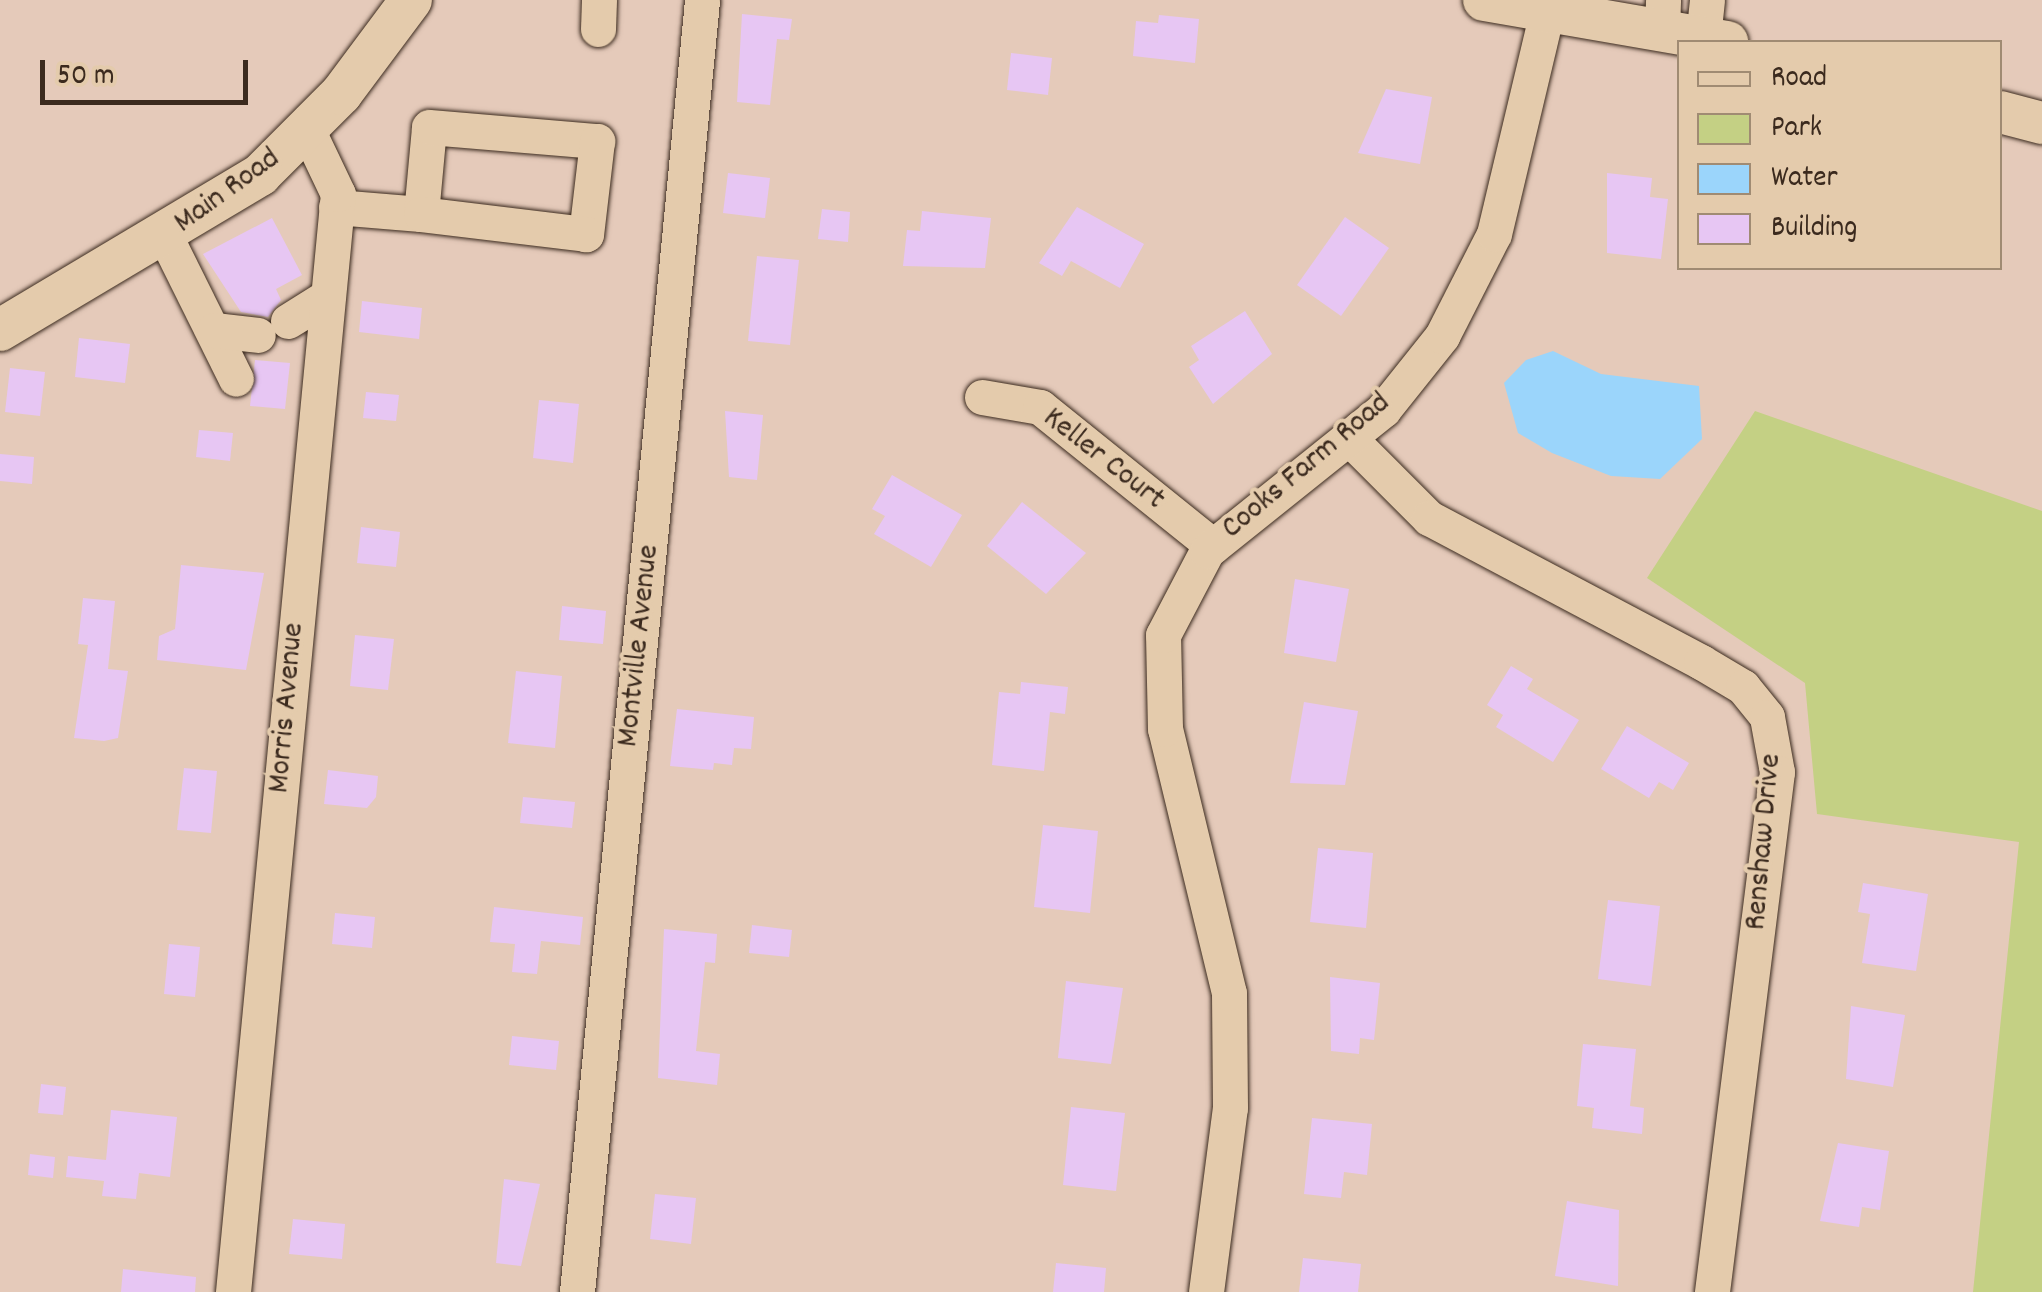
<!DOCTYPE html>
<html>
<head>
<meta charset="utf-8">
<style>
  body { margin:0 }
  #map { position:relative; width:2042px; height:1292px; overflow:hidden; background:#e5caba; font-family:Dekko,sans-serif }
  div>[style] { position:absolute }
  .green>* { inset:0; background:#c4d084 }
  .water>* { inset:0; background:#9bd5fb }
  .building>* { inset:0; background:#e7c6f3 }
  .roads { filter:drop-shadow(0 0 2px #3b2a1e) drop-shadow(0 0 2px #3b2a1e) }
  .minor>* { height:35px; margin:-17.5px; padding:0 17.5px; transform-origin:17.5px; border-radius:17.5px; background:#e4cbac }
  .major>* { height:42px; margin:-21px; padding:0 21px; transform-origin:21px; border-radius:21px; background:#e4cbac }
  span { translate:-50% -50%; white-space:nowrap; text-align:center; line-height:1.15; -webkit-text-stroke:8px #e4cbac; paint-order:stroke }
  .street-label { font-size:32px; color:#3b2a1e }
  .legend { position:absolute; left:1677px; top:40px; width:325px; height:230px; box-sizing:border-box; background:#e4cbac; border:2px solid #a08b73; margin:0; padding:12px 18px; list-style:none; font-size:30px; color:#3b2a1e }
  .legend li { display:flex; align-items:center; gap:20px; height:50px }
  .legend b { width:50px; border:2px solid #a08b73 }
  .scale { position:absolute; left:40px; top:60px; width:208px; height:45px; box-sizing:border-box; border:5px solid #3b2a1e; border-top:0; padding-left:12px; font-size:30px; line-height:35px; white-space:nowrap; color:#3b2a1e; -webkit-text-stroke:8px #e4cbac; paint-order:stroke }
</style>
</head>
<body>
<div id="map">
  <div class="green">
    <i style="clip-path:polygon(1755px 411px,2042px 511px,2042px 1292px,1973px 1292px,2019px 842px,1817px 814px,1805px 683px,1647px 578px)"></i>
  </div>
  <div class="water">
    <i style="clip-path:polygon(1553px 351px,1601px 374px,1699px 386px,1702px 439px,1660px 479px,1611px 476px,1552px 453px,1518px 433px,1504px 383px,1526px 360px)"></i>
  </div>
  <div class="building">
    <i style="clip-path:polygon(742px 14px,792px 19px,789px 40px,777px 39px,770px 105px,737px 102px)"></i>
    <i style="clip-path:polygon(1159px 15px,1199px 19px,1195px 63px,1133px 56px,1136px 21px,1158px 23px)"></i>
    <i style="clip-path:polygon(1011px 53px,1052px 58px,1048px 95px,1007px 90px)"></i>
    <i style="clip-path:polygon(1386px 89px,1432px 97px,1420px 164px,1358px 153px)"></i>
    <i style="clip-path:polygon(728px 173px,770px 178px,765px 218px,723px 213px)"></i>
    <i style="clip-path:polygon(1607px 173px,1652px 178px,1650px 197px,1668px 199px,1661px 259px,1607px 253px)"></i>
    <i style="clip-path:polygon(1077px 207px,1144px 244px,1120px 288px,1071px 261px,1062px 276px,1039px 263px)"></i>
    <i style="clip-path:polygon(822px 209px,850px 212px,848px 242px,818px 239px)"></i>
    <i style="clip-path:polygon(922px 211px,991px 218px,985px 268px,903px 266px,907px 230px,920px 231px)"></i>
    <i style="clip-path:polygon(1345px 217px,1389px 248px,1341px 316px,1297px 285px)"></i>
    <i style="clip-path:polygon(272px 218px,302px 275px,276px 289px,281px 300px,268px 317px,241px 312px,203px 254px)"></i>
    <i style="clip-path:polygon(757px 256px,799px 260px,790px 345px,748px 341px)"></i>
    <i style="clip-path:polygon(362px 301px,422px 308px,419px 339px,359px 332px)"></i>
    <i style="clip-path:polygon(1245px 311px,1272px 354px,1213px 404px,1189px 367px,1199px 360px,1191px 346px)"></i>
    <i style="clip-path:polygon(79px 338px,130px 344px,125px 383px,75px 377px)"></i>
    <i style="clip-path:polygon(255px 360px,290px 363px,285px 409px,250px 406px)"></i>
    <i style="clip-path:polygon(10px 368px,45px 372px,40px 416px,5px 412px)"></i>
    <i style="clip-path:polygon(366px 392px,399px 395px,396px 421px,363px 418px)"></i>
    <i style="clip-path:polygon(539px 400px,579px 404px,573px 463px,533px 458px)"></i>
    <i style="clip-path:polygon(725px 411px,763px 415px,757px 480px,729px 477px)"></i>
    <i style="clip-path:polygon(199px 430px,233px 433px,230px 461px,196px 457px)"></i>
    <i style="clip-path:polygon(0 454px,34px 457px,32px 484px,0 481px)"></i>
    <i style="clip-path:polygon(892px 475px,962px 515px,931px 567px,874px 534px,885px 516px,872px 509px)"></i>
    <i style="clip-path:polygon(1022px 502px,1086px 553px,1046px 594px,987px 546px)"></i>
    <i style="clip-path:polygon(361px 527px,400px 532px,396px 567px,357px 563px)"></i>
    <i style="clip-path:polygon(181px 565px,264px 573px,246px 670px,157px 660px,159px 636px,175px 629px)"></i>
    <i style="clip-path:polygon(1295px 579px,1349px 589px,1336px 662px,1284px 653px)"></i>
    <i style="clip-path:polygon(83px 598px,115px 601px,108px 669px,128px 671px,118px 738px,104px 741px,74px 738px,88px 645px,78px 644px)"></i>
    <i style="clip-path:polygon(562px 606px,606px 611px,603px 644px,559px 640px)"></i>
    <i style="clip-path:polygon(355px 635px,394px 639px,388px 690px,350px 686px)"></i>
    <i style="clip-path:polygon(1511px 666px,1533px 679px,1527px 689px,1579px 720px,1553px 762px,1496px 727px,1503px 715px,1487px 705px)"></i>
    <i style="clip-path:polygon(516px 671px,562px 676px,555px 748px,508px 743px)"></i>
    <i style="clip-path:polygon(1021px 682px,1068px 687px,1065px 714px,1050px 712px,1044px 771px,992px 765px,999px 692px,1020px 694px)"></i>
    <i style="clip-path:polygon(1304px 702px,1358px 711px,1345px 785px,1290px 783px)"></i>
    <i style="clip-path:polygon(677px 709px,754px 717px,751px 749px,734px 748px,732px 765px,714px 763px,713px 770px,670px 766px)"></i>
    <i style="clip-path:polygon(1627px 726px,1689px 763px,1673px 790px,1659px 782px,1649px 798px,1601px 769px)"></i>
    <i style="clip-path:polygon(184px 768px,217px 771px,211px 833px,177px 830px)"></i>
    <i style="clip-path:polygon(328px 770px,378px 776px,376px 797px,367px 808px,324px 804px)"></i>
    <i style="clip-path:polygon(523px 797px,575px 802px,572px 828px,520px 823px)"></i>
    <i style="clip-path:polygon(1043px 825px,1098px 831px,1090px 913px,1034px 907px)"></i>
    <i style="clip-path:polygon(1318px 848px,1373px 853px,1366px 928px,1310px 922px)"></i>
    <i style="clip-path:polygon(1863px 883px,1928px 894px,1916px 971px,1862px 963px,1870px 914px,1858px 912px)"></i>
    <i style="clip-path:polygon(1608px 900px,1660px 906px,1651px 986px,1598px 979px)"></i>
    <i style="clip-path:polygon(494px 907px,583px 917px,580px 945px,541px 941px,537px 974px,512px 972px,515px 944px,490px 942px)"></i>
    <i style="clip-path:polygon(335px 913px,375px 917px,372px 948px,332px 944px)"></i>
    <i style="clip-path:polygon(752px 925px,792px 930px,789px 957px,749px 953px)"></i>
    <i style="clip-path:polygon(664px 929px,717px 934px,715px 963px,705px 962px,696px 1051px,720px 1054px,717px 1085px,658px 1078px)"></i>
    <i style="clip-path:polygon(169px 944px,200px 947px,195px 997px,164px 994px)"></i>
    <i style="clip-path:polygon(1330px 977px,1380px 983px,1374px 1040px,1360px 1038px,1359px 1054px,1331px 1051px)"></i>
    <i style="clip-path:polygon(1066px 981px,1123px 988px,1111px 1064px,1058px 1058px)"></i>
    <i style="clip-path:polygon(1851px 1006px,1905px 1015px,1893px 1087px,1846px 1079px)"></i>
    <i style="clip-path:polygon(512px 1036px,559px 1041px,556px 1070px,509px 1065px)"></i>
    <i style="clip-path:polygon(1583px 1044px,1636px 1049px,1630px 1106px,1644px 1108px,1642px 1134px,1592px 1128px,1594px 1108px,1577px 1106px)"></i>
    <i style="clip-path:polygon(41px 1084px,66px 1087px,63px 1115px,38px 1113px)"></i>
    <i style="clip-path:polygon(1071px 1107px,1125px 1113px,1116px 1191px,1063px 1185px)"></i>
    <i style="clip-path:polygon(111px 1110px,177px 1117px,170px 1177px,139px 1173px,136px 1199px,102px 1196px,104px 1181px,66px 1177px,68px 1156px,106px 1160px)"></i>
    <i style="clip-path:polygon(1312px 1118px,1372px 1124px,1367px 1175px,1344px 1172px,1341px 1198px,1304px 1194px)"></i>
    <i style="clip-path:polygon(1838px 1143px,1889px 1151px,1880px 1210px,1862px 1207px,1859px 1227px,1820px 1221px)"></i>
    <i style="clip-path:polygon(30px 1154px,55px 1157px,53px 1178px,28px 1175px)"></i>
    <i style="clip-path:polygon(504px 1179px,540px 1184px,521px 1266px,496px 1263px)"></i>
    <i style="clip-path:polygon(655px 1194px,696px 1198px,691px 1244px,650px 1239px)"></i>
    <i style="clip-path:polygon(1567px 1201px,1619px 1210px,1618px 1286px,1555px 1276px)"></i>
    <i style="clip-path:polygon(293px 1219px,345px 1224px,342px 1259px,289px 1254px)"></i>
    <i style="clip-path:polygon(1303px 1258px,1361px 1264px,1358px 1292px,1299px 1292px)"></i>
    <i style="clip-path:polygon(1056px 1263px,1106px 1268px,1104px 1292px,1053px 1292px)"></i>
    <i style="clip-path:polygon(123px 1269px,196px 1277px,195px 1292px,121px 1292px)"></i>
  </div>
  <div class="roads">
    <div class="minor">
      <i style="left:598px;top:29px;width:29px;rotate:-88deg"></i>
      <i style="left:1662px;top:30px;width:30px;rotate:-88deg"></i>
      <i style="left:1703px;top:38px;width:38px;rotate:-84deg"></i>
      <i style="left:336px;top:207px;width:85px;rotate:4.7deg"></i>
      <i style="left:421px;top:214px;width:87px;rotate:-84.7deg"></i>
      <i style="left:429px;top:127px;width:169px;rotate:4.8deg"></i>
      <i style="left:597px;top:141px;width:94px;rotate:96.7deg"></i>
      <i style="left:586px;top:234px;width:166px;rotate:-173.1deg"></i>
      <i style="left:166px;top:238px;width:157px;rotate:63.6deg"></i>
      <i style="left:288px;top:321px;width:47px;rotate:-32deg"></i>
      <i style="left:214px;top:330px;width:44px;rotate:6.5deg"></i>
      <i style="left:982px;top:397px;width:59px;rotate:9.8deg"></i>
      <i style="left:1040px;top:407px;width:222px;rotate:38.8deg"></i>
      <i style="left:1350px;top:439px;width:112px;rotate:45deg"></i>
      <i style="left:1429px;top:518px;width:308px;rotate:27.9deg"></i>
      <i style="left:1701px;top:662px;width:49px;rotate:30.8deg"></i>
      <i style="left:1743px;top:687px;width:38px;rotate:51deg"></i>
      <i style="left:1767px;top:717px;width:56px;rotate:79.7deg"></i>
      <i style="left:1777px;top:772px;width:524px;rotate:97.13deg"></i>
      <i style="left:233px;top:1292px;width:1103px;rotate:-84.54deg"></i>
      <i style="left:338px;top:194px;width:70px;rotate:-115.5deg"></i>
      <i style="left:577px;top:1292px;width:1298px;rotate:-84.47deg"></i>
      <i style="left:1206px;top:1292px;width:186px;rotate:-82.6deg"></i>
      <i style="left:1230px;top:1108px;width:115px;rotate:-90.5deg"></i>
      <i style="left:1229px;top:993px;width:272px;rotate:-103.6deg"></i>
      <i style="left:1165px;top:729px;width:94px;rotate:-91.2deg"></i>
      <i style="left:1163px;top:635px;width:95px;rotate:-62.4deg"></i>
      <i style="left:1207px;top:551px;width:226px;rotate:-38.7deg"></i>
      <i style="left:1383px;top:410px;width:95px;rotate:-51.4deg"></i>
      <i style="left:1442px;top:336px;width:114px;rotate:-63deg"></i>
      <i style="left:1494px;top:234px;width:229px;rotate:-76.6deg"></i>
    </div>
    <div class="major">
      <i style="left:1484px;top:0;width:247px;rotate:9.8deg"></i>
      <i style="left:2000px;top:112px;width:43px;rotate:14.7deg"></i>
      <i style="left:0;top:330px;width:303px;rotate:-30.8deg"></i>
      <i style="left:260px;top:175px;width:115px;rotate:-45deg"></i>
      <i style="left:341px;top:94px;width:117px;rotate:-53.3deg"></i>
    </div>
  </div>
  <div class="street-label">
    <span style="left:228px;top:192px;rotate:-36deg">Main Road</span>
    <span style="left:1103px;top:460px;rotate:38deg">Keller Court</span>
    <span style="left:1307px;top:467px;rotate:-40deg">Cooks Farm Road</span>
    <span style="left:640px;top:646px;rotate:-84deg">Montville Avenue</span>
    <span style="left:288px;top:708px;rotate:-85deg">Morris Avenue</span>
    <span style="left:1765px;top:842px;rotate:-85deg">Renshaw Drive</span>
  </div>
  <ul class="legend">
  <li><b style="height:12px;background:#e4cbac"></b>Road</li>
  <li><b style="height:28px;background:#c4d084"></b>Park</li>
  <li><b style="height:28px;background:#9bd5fb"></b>Water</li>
  <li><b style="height:28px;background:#e7c6f3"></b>Building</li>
  </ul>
  <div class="scale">50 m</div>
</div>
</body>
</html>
